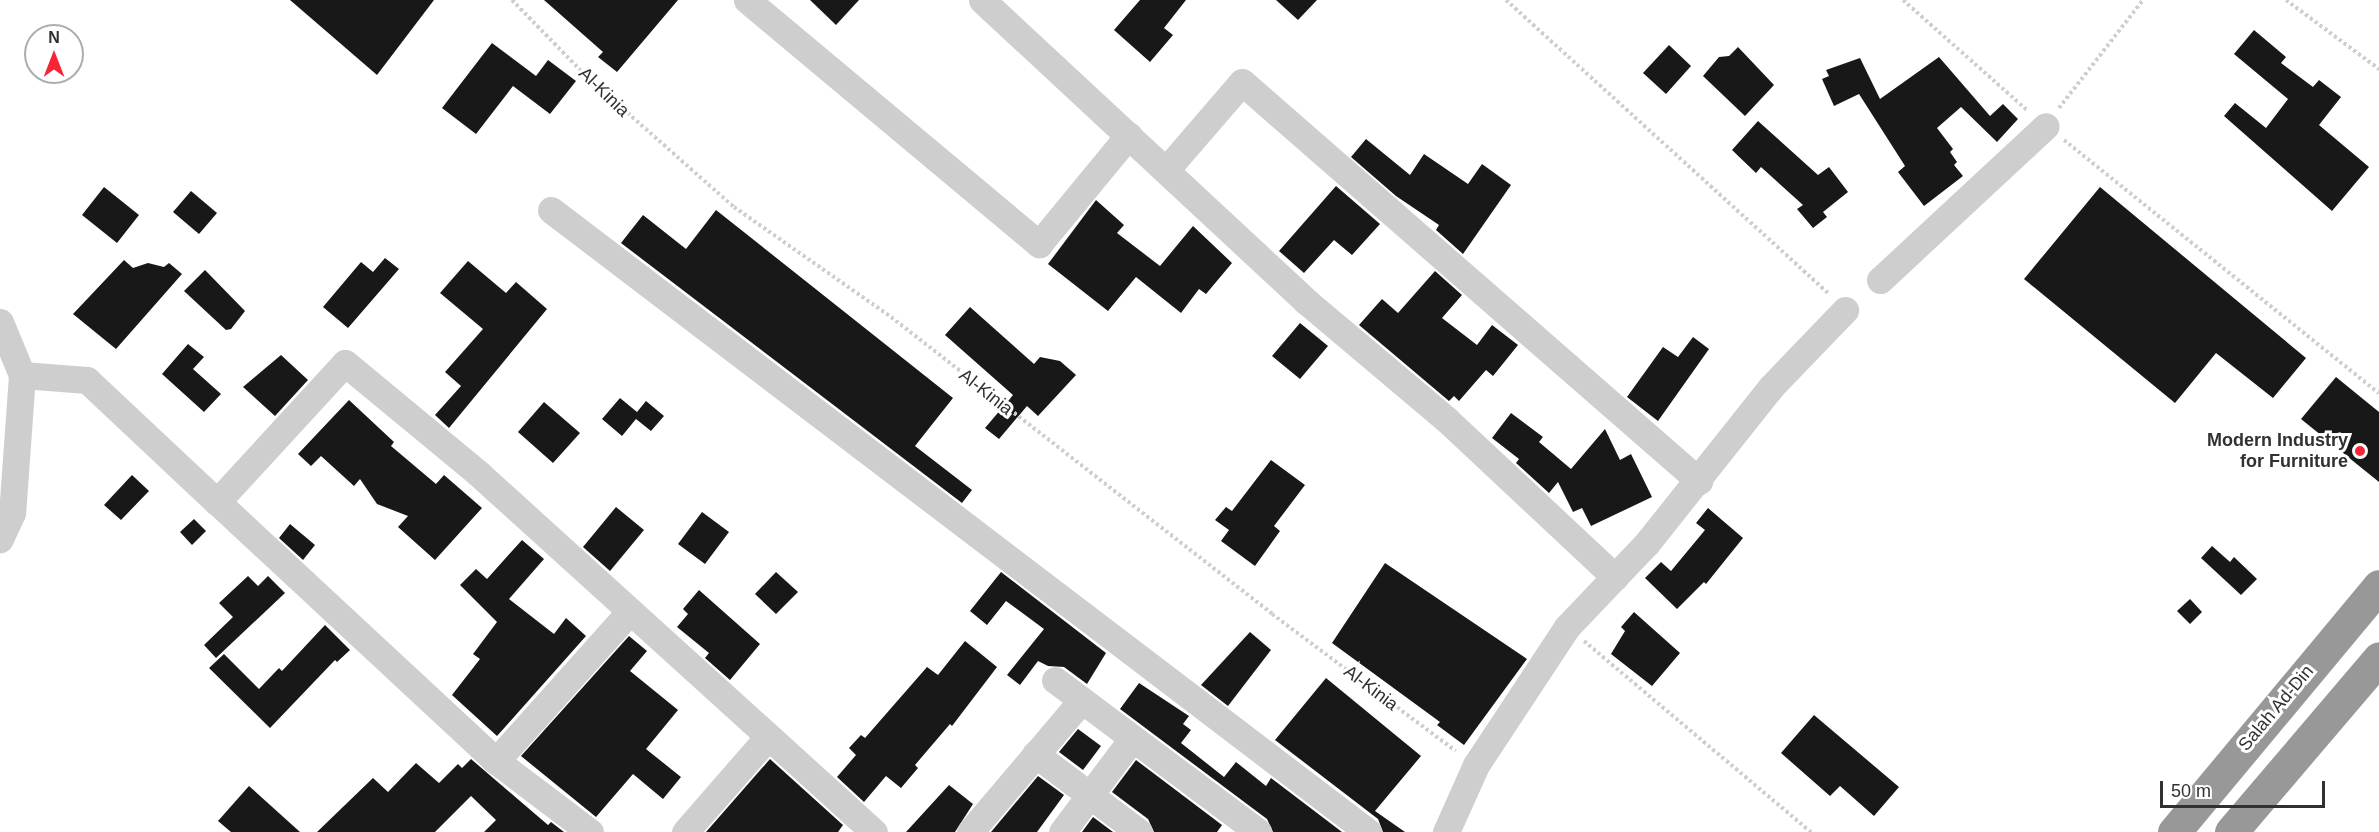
<!DOCTYPE html>
<html>
<head>
<meta charset="utf-8">
<style>
  body { margin:0 }
  #map { position:relative; width:2379px; height:832px; overflow:hidden; background:#fff; font-family:Helvetica,sans-serif }
  div>[style] { position:absolute }
  .building>* { inset:0; background:#181818 }
  .path>* { height:4px; margin-top:-2px; transform-origin:0; background:repeating-linear-gradient(90deg,#cecece 0 3px,transparent 0 6px) }
  .minor>* { height:27px; margin:-13.5px; padding:0 13.5px; transform-origin:13.5px; border-radius:13.5px; background:#cecece }
  .highway>* { height:33px; margin:-16.5px; padding:0 16.5px; transform-origin:16.5px; border-radius:16.5px; background:#989898 }
  .dots>* { width:16px; height:16px; translate:-50% -50%; box-sizing:border-box; border:3px solid #fff; border-radius:50% }
  span { translate:-50% -50%; white-space:nowrap; text-align:center; line-height:1.15; -webkit-text-stroke:6px #fff; paint-order:stroke }
  .street-label { font-size:18px; color:#313131 }
  .poi-label { font-size:18px; color:#313131; font-weight:700 }
  .right { translate:-100% -50%; text-align:right }
  .north { position:absolute; left:24px; top:24px; width:60px; height:60px; box-sizing:border-box; background:#fff; border:2px solid #adadad; border-radius:50%; rotate:0deg; font-size:16px; font-weight:700; line-height:24px; text-align:center; color:#313131 }
  .north::after { content:''; display:block; margin:auto; width:21px; height:27px; background:#f72437; clip-path:polygon(50% 0,100% 100%,50% 72%,0 100%) }
  .scale { position:absolute; left:2160px; top:781px; width:165px; height:27px; box-sizing:border-box; border:3px solid #313131; border-top:0; padding-left:8px; font-size:18px; line-height:21px; white-space:nowrap; color:#313131; -webkit-text-stroke:4px #fff; paint-order:stroke }
</style>
</head>
<body>
<div id="map">
  <div class="building">
    <i style="clip-path:polygon(290px 0,434px 0,377px 75px)"></i>
    <i style="clip-path:polygon(544px 0,678px 0,617px 72px,598px 57px,603px 52px)"></i>
    <i style="clip-path:polygon(810px 0,859px 0,836px 25px)"></i>
    <i style="clip-path:polygon(1140px 0,1186px 0,1164px 28px,1173px 35px,1150px 62px,1114px 30px)"></i>
    <i style="clip-path:polygon(1276px 0,1317px 0,1298px 20px)"></i>
    <i style="clip-path:polygon(2254px 30px,2286px 57px,2281px 63px,2313px 87px,2319px 80px,2341px 97px,2319px 125px,2369px 167px,2332px 211px,2224px 116px,2235px 103px,2266px 128px,2288px 99px,2234px 54px)"></i>
    <i style="clip-path:polygon(492px 43px,536px 76px,548px 60px,576px 81px,550px 114px,513px 86px,476px 134px,442px 108px)"></i>
    <i style="clip-path:polygon(1669px 45px,1691px 66px,1666px 94px,1643px 73px)"></i>
    <i style="clip-path:polygon(1738px 47px,1774px 85px,1745px 116px,1703px 76px,1719px 57px,1729px 56px)"></i>
    <i style="clip-path:polygon(1939px 57px,1990px 116px,2003px 104px,2018px 119px,1997px 142px,1961px 107px,1937px 128px,1953px 149px,1950px 152px,1957px 162px,1954px 165px,1963px 176px,1924px 206px,1898px 172px,1905px 166px,1859px 94px,1834px 106px,1822px 79px,1829px 76px,1826px 70px,1860px 58px,1880px 99px)"></i>
    <i style="clip-path:polygon(1758px 121px,1818px 175px,1829px 167px,1848px 192px,1823px 212px,1827px 217px,1813px 228px,1797px 209px,1803px 205px,1761px 167px,1756px 173px,1732px 150px)"></i>
    <i style="clip-path:polygon(1366px 139px,1410px 175px,1424px 154px,1468px 184px,1482px 164px,1511px 185px,1463px 254px,1436px 230px,1439px 225px,1396px 196px,1351px 157px)"></i>
    <i style="clip-path:polygon(1336px 186px,1380px 224px,1352px 255px,1334px 240px,1304px 273px,1279px 251px)"></i>
    <i style="clip-path:polygon(104px 187px,139px 215px,117px 243px,82px 215px)"></i>
    <i style="clip-path:polygon(2100px 187px,2306px 358px,2273px 398px,2216px 353px,2175px 403px,2024px 279px)"></i>
    <i style="clip-path:polygon(191px 191px,217px 213px,199px 234px,173px 212px)"></i>
    <i style="clip-path:polygon(1096px 200px,1124px 225px,1117px 233px,1160px 266px,1193px 226px,1232px 263px,1206px 294px,1199px 289px,1181px 313px,1136px 277px,1108px 311px,1048px 264px)"></i>
    <i style="clip-path:polygon(716px 210px,953px 398px,915px 446px,972px 490px,962px 503px,621px 243px,643px 215px,686px 249px)"></i>
    <i style="clip-path:polygon(385px 258px,399px 269px,348px 328px,323px 307px,361px 262px,373px 272px)"></i>
    <i style="clip-path:polygon(124px 260px,133px 268px,148px 263px,164px 267px,169px 263px,182px 274px,116px 349px,73px 314px)"></i>
    <i style="clip-path:polygon(468px 261px,506px 293px,516px 282px,547px 309px,449px 428px,435px 415px,461px 386px,445px 372px,483px 329px,440px 293px)"></i>
    <i style="clip-path:polygon(205px 270px,245px 311px,231px 329px,226px 330px,184px 291px)"></i>
    <i style="clip-path:polygon(1435px 271px,1462px 295px,1442px 318px,1477px 345px,1492px 325px,1518px 345px,1493px 376px,1486px 370px,1459px 401px,1454px 396px,1449px 401px,1359px 325px,1382px 299px,1398px 313px)"></i>
    <i style="clip-path:polygon(970px 307px,1034px 364px,1040px 357px,1060px 361px,1076px 375px,1038px 416px,1027px 406px,999px 439px,985px 428px,1013px 395px,945px 335px)"></i>
    <i style="clip-path:polygon(1300px 323px,1328px 346px,1300px 379px,1272px 356px)"></i>
    <i style="clip-path:polygon(1693px 337px,1709px 349px,1658px 421px,1627px 397px,1663px 347px,1678px 357px)"></i>
    <i style="clip-path:polygon(188px 344px,204px 357px,193px 369px,221px 394px,204px 412px,162px 374px)"></i>
    <i style="clip-path:polygon(281px 355px,308px 380px,275px 416px,243px 387px)"></i>
    <i style="clip-path:polygon(2336px 377px,2379px 412px,2379px 482px,2301px 419px)"></i>
    <i style="clip-path:polygon(620px 398px,637px 412px,646px 401px,664px 416px,651px 431px,636px 419px,622px 436px,602px 419px)"></i>
    <i style="clip-path:polygon(349px 400px,394px 442px,391px 446px,436px 484px,444px 475px,482px 508px,435px 560px,398px 527px,408px 516px,377px 504px,360px 479px,354px 486px,321px 456px,311px 466px,298px 454px)"></i>
    <i style="clip-path:polygon(544px 402px,580px 433px,553px 463px,518px 432px)"></i>
    <i style="clip-path:polygon(1511px 413px,1543px 437px,1539px 442px,1571px 469px,1605px 429px,1620px 460px,1631px 454px,1652px 497px,1591px 526px,1582px 508px,1573px 512px,1558px 482px,1549px 493px,1516px 463px,1519px 459px,1492px 438px)"></i>
    <i style="clip-path:polygon(1271px 460px,1305px 485px,1274px 526px,1280px 531px,1255px 566px,1221px 541px,1229px 530px,1215px 520px,1226px 507px,1232px 511px)"></i>
    <i style="clip-path:polygon(132px 475px,149px 491px,121px 520px,104px 505px)"></i>
    <i style="clip-path:polygon(616px 507px,644px 530px,610px 571px,583px 547px)"></i>
    <i style="clip-path:polygon(1708px 508px,1743px 538px,1706px 584px,1704px 582px,1677px 609px,1645px 578px,1661px 562px,1671px 571px,1705px 530px,1696px 523px)"></i>
    <i style="clip-path:polygon(702px 512px,729px 532px,705px 564px,678px 544px)"></i>
    <i style="clip-path:polygon(194px 519px,206px 531px,192px 545px,180px 532px)"></i>
    <i style="clip-path:polygon(290px 524px,315px 545px,303px 560px,279px 538px)"></i>
    <i style="clip-path:polygon(522px 540px,544px 559px,509px 599px,554px 634px,566px 618px,586px 636px,497px 736px,452px 695px,480px 659px,473px 654px,497px 622px,460px 585px,476px 569px,487px 579px)"></i>
    <i style="clip-path:polygon(2212px 546px,2230px 562px,2234px 557px,2257px 579px,2241px 595px,2201px 558px)"></i>
    <i style="clip-path:polygon(1385px 563px,1527px 659px,1464px 745px,1437px 725px,1440px 722px,1332px 643px)"></i>
    <i style="clip-path:polygon(776px 572px,798px 592px,776px 614px,755px 594px)"></i>
    <i style="clip-path:polygon(1001px 572px,1106px 653px,1087px 684px,1064px 667px,1048px 666px,1038px 661px,1020px 685px,1007px 675px,1044px 629px,1006px 601px,987px 625px,970px 611px)"></i>
    <i style="clip-path:polygon(248px 576px,258px 586px,268px 576px,285px 593px,216px 658px,204px 645px,233px 617px,219px 603px)"></i>
    <i style="clip-path:polygon(699px 590px,760px 644px,730px 680px,705px 658px,709px 653px,677px 627px,688px 614px,683px 609px)"></i>
    <i style="clip-path:polygon(2190px 599px,2202px 612px,2190px 624px,2177px 611px)"></i>
    <i style="clip-path:polygon(1634px 612px,1680px 653px,1652px 686px,1611px 654px,1625px 631px,1621px 627px)"></i>
    <i style="clip-path:polygon(325px 625px,350px 650px,337px 662px,335px 660px,270px 728px,209px 668px,224px 654px,259px 689px,279px 668px,282px 671px)"></i>
    <i style="clip-path:polygon(1250px 632px,1271px 650px,1228px 706px,1201px 685px)"></i>
    <i style="clip-path:polygon(629px 636px,647px 651px,630px 671px,678px 710px,646px 749px,681px 777px,663px 799px,633px 774px,596px 817px,521px 756px)"></i>
    <i style="clip-path:polygon(965px 641px,997px 667px,952px 726px,950px 724px,915px 765px,918px 768px,901px 788px,886px 776px,864px 802px,837px 777px,856px 755px,849px 748px,861px 735px,865px 738px,927px 667px,938px 675px)"></i>
    <i style="clip-path:polygon(1326px 678px,1421px 756px,1375px 811px,1405px 832px,1383px 832px,1378px 819px,1275px 740px)"></i>
    <i style="clip-path:polygon(1139px 683px,1189px 716px,1183px 724px,1191px 730px,1181px 743px,1224px 777px,1236px 762px,1266px 786px,1271px 778px,1342px 832px,1273px 832px,1267px 819px,1120px 709px)"></i>
    <i style="clip-path:polygon(1814px 715px,1899px 787px,1874px 816px,1840px 786px,1830px 796px,1781px 753px)"></i>
    <i style="clip-path:polygon(1078px 729px,1101px 746px,1083px 770px,1059px 752px)"></i>
    <i style="clip-path:polygon(471px 759px,548px 825px,551px 822px,564px 832px,484px 832px,496px 820px,471px 796px,435px 832px,317px 832px,373px 778px,388px 792px,416px 763px,439px 783px,458px 764px,462px 768px)"></i>
    <i style="clip-path:polygon(770px 759px,843px 825px,838px 832px,706px 832px)"></i>
    <i style="clip-path:polygon(1136px 760px,1222px 825px,1217px 832px,1154px 832px,1148px 819px,1112px 792px)"></i>
    <i style="clip-path:polygon(1038px 776px,1064px 795px,1037px 832px,991px 832px)"></i>
    <i style="clip-path:polygon(949px 785px,973px 804px,955px 832px,906px 832px)"></i>
    <i style="clip-path:polygon(249px 786px,300px 832px,231px 832px,218px 821px)"></i>
    <i style="clip-path:polygon(1093px 817px,1113px 832px,1082px 832px)"></i>
  </div>
  <div class="path">
    <i style="left:512px;top:0;width:107px;rotate:45.8deg"></i>
    <i style="left:587px;top:77px;width:196px;rotate:41.5deg"></i>
    <i style="left:734px;top:207px;width:192px;rotate:35deg"></i>
    <i style="left:891px;top:317px;width:483px;rotate:37.9deg"></i>
    <i style="left:1272px;top:614px;width:229px;rotate:36.7deg"></i>
    <i style="left:1506px;top:0;width:435px;rotate:42.3deg"></i>
    <i style="left:1903px;top:0;width:167px;rotate:41.6deg"></i>
    <i style="left:2286px;top:0;width:116px;rotate:36.6deg"></i>
    <i style="left:2059px;top:108px;width:137px;rotate:-52.1deg"></i>
    <i style="left:2064px;top:140px;width:404px;rotate:38.8deg"></i>
    <i style="left:1584px;top:641px;width:297px;rotate:40.1deg"></i>
  </div>
  <div class="minor">
    <i style="left:747px;top:0;width:381px;rotate:39.9deg"></i>
    <i style="left:1039px;top:244px;width:141px;rotate:-50.5deg"></i>
    <i style="left:982px;top:0;width:444px;rotate:42.9deg"></i>
    <i style="left:1307px;top:302px;width:183px;rotate:40.1deg"></i>
    <i style="left:1447px;top:420px;width:230px;rotate:43.1deg"></i>
    <i style="left:1166px;top:170px;width:116px;rotate:-49.2deg"></i>
    <i style="left:1242px;top:82px;width:607px;rotate:41.12deg"></i>
    <i style="left:551px;top:210px;width:1027px;rotate:37.28deg"></i>
    <i style="left:1880px;top:280px;width:226px;rotate:-42.9deg"></i>
    <i style="left:0;top:322px;width:57px;rotate:67.5deg"></i>
    <i style="left:22px;top:375px;width:138px;rotate:94.1deg"></i>
    <i style="left:12px;top:513px;width:29px;rotate:115deg"></i>
    <i style="left:22px;top:375px;width:65px;rotate:4.4deg"></i>
    <i style="left:87px;top:380px;width:178px;rotate:43.2deg"></i>
    <i style="left:1055px;top:680px;width:254px;rotate:36.8deg"></i>
    <i style="left:1035px;top:754px;width:130px;rotate:36.9deg"></i>
    <i style="left:496px;top:761px;width:200px;rotate:-48.2deg"></i>
    <i style="left:590px;top:832px;width:118px;rotate:-142.9deg"></i>
    <i style="left:496px;top:761px;width:381px;rotate:-137.1deg"></i>
    <i style="left:217px;top:502px;width:189px;rotate:-47.4deg"></i>
    <i style="left:345px;top:363px;width:174px;rotate:39.6deg"></i>
    <i style="left:479px;top:474px;width:533px;rotate:42.19deg"></i>
    <i style="left:685px;top:832px;width:126px;rotate:-48.9deg"></i>
    <i style="left:970px;top:832px;width:173px;rotate:-49.7deg"></i>
    <i style="left:1062px;top:832px;width:115px;rotate:-53.1deg"></i>
    <i style="left:1446px;top:832px;width:73px;rotate:-65.9deg"></i>
    <i style="left:1476px;top:765px;width:165px;rotate:-56.6deg"></i>
    <i style="left:1567px;top:627px;width:116px;rotate:-46.4deg"></i>
    <i style="left:1647px;top:543px;width:199px;rotate:-51.5deg"></i>
    <i style="left:1771px;top:387px;width:107px;rotate:-46.1deg"></i>
  </div>
  <div class="highway">
    <i style="left:2174px;top:832px;width:320px;rotate:-50.2deg"></i>
    <i style="left:2231px;top:832px;width:228px;rotate:-49.6deg"></i>
  </div>
  <div class="dots">
    <i style="left:2360px;top:451px;background:#f72437"></i>
  </div>
  <div class="street-label">
    <span style="left:604px;top:92px;rotate:44deg">Al-Kinia</span>
    <span style="left:986px;top:392px;rotate:38deg">Al-Kinia</span>
    <span style="left:1371px;top:688px;rotate:37deg">Al-Kinia</span>
    <span style="left:2276px;top:708px;rotate:-50deg">Salah Ad-Din</span>
  </div>
  <div class="poi-label">
    <span class="right" style="left:2348px;top:451px">Modern Industry<br>for Furniture</span>
  </div>
  <div class="north">N</div>
  <div class="scale">50 m</div>
</div>
</body>
</html>
